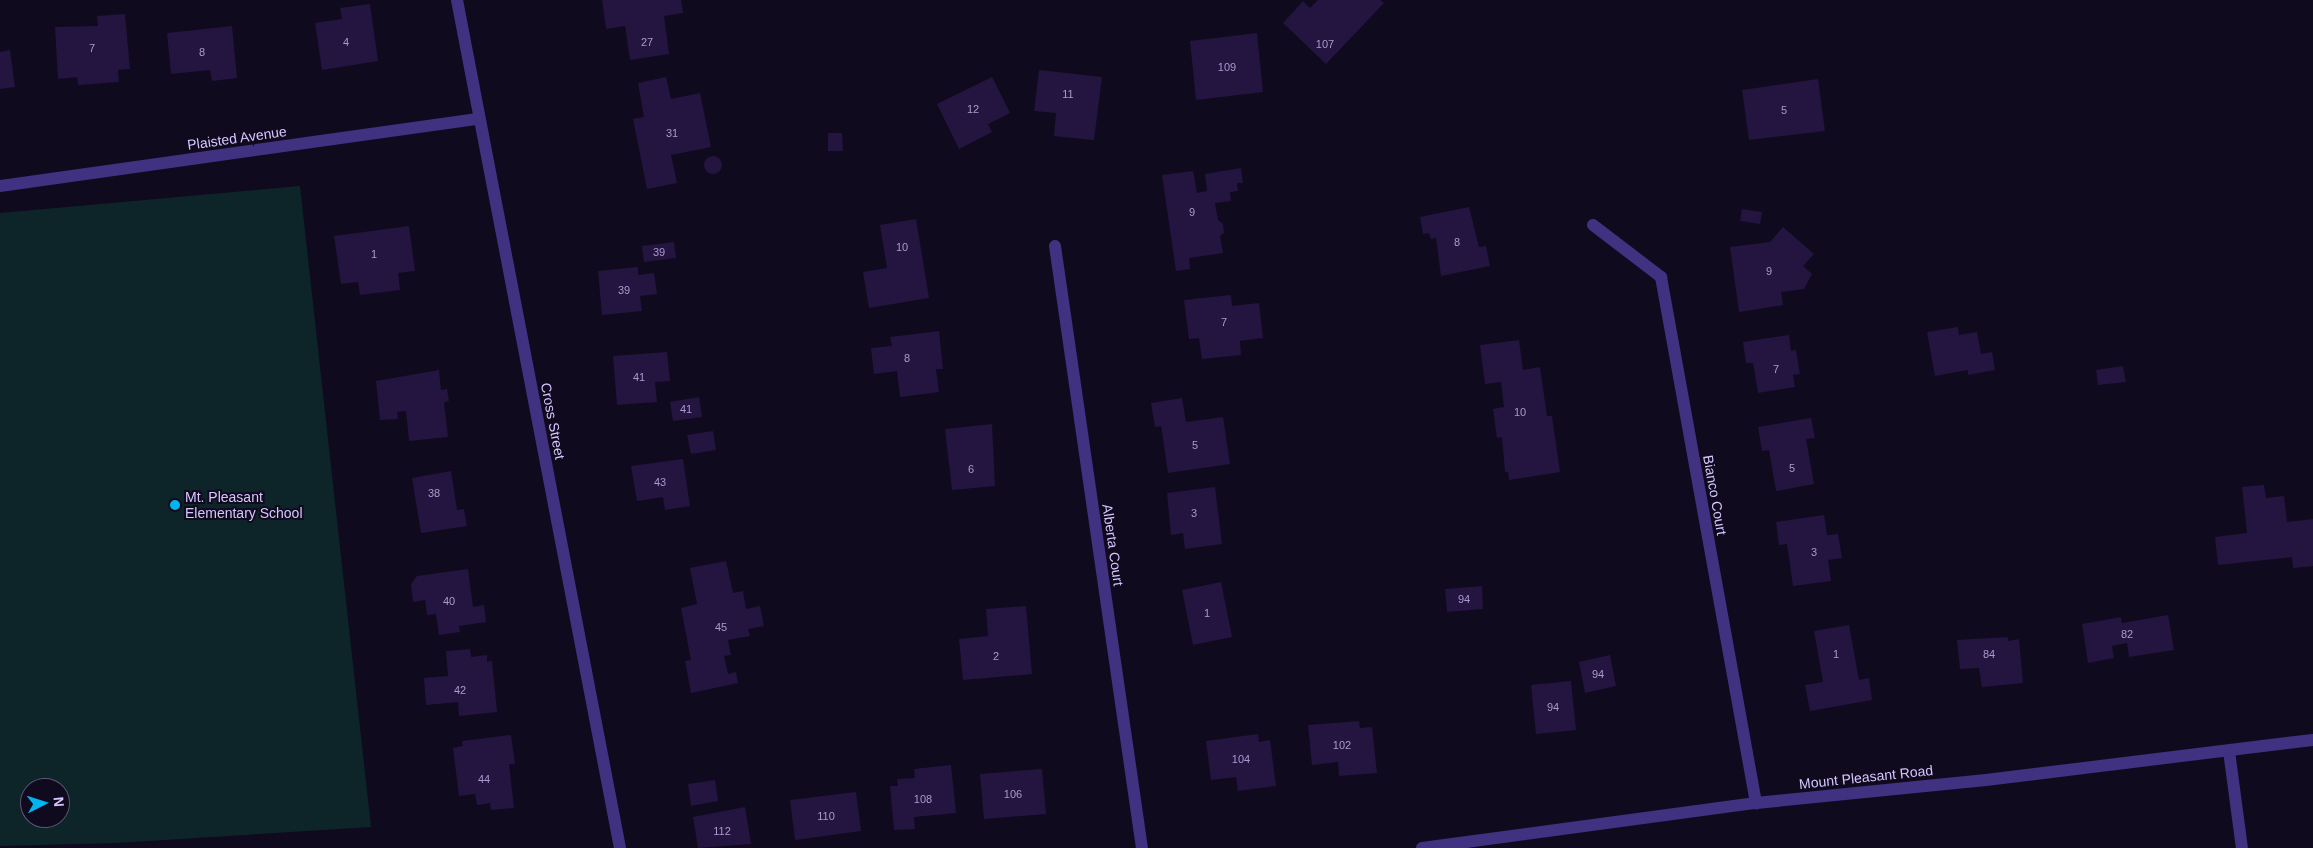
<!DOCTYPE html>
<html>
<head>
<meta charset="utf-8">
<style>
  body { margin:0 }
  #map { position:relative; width:2313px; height:848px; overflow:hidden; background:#100a1e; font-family:Helvetica,sans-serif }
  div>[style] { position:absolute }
  .green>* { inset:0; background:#0d2528 }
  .building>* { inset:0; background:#241440 }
  .round { border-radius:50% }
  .minor>* { height:12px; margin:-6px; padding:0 6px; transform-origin:6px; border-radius:6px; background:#403181 }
  .tertiary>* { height:12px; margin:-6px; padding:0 6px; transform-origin:6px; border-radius:6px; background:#403181 }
  .dots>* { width:14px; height:14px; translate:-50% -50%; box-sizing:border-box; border:2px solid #100a1e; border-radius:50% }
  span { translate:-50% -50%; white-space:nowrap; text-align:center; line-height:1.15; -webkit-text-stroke:4px #100a1e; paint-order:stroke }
  .number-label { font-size:11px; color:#aa9acf }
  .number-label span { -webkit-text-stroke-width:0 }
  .street-label { font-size:14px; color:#d6c6ff }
  .poi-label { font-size:14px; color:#d6c6ff }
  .left { translate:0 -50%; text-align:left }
  .north { position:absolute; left:20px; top:778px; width:50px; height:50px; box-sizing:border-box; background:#100a1e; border:1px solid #5f5578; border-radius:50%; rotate:85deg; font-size:14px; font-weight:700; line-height:20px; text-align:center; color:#d6c6ff }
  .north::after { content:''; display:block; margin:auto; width:18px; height:22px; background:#00b4f1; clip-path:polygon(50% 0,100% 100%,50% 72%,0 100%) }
</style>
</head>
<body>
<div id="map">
  <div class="green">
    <i style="clip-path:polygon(evenodd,300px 186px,371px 827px,117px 843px,0 846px,0 213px,300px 186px,30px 788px,60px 788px,60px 818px,30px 818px,30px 788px)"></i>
  </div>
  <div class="building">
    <i style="clip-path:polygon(602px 0,681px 0,683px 13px,664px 16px,669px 54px,630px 60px,625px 26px,606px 29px)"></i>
    <i style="clip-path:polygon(1318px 0,1380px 0,1384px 3px,1326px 64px,1283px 23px,1303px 1px,1310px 8px)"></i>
    <i style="clip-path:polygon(370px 4px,378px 61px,322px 70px,315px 23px,342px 19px,340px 8px)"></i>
    <i style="clip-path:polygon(125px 14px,130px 69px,118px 70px,119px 82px,78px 85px,77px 77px,58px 79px,55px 27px,98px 26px,97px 16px)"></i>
    <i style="clip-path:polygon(232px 26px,237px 78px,212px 81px,210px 70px,171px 74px,167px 33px)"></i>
    <i style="clip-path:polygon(1257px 33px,1263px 92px,1196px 100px,1190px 41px)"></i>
    <i style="clip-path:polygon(10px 50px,15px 87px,0 89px,0 52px)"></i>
    <i style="clip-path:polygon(1039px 70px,1102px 77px,1094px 140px,1054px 136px,1056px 113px,1034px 111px)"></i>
    <i style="clip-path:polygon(666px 77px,671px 99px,700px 93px,711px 147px,671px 155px,677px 183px,647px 189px,633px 119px,644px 117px,638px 83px)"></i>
    <i style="clip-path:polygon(992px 77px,1010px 113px,988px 124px,992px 132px,959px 149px,937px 104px)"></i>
    <i style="clip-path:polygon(1818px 79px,1825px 131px,1749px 140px,1742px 90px)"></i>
    <i style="clip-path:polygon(828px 133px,842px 133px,843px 151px,828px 151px)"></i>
    <i class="round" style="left:704px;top:156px;width:18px;height:18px"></i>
    <i style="clip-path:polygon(1241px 168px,1243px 183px,1237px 183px,1238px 191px,1230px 192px,1231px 201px,1215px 203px,1218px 220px,1223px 224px,1224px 233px,1220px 236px,1223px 253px,1189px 258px,1190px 269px,1176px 271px,1162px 175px,1193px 171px,1197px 193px,1207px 191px,1205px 174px)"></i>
    <i style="clip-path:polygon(1469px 207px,1479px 247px,1486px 246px,1490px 266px,1441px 276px,1436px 238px,1431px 239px,1429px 233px,1423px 234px,1420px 217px)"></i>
    <i style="clip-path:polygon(1742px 209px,1762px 212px,1760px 224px,1740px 221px)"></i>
    <i style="clip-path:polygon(916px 219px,929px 298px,869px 308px,863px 272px,887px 268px,880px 225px)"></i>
    <i style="clip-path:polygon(409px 226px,415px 271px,398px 273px,400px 290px,360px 295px,358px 282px,341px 284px,334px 236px)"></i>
    <i style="clip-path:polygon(1783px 227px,1814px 254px,1803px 266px,1812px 274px,1804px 289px,1781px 292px,1783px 305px,1739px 312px,1730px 247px,1770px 242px)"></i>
    <i style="clip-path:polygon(674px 242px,676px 258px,644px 262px,642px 246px)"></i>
    <i style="clip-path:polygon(638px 267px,638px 275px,654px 273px,657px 294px,640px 296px,642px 311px,602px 315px,598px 271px)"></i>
    <i style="clip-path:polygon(1231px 295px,1232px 306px,1259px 303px,1263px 338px,1240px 341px,1241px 355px,1202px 359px,1199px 338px,1189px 339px,1184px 300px)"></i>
    <i style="clip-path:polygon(1958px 327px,1959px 335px,1977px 332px,1981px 354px,1992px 352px,1995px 370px,1968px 375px,1968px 370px,1935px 376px,1927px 332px)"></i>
    <i style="clip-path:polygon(939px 331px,943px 369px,936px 369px,939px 392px,900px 397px,897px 371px,874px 374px,871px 348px,892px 346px,890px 337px)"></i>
    <i style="clip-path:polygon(1789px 335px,1791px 351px,1796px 350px,1800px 374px,1793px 375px,1795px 387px,1758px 393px,1753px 363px,1746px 363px,1743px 342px)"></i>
    <i style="clip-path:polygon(1519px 340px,1523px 370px,1540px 367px,1547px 416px,1552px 416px,1560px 472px,1509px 480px,1508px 472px,1505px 472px,1502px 437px,1497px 438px,1493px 409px,1504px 407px,1501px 382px,1485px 384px,1480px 345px)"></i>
    <i style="clip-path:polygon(667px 352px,670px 381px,655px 382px,657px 402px,617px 405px,613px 356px)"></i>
    <i style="clip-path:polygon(2123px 366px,2126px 382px,2098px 385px,2096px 370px)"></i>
    <i style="clip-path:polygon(439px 370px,441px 390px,447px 389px,449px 401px,444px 402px,448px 437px,409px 441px,406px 411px,397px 412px,398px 419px,380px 420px,376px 381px)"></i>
    <i style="clip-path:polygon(699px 397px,702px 417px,673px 421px,670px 402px)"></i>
    <i style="clip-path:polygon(1182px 398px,1186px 422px,1223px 417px,1230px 464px,1168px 473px,1161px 426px,1155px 427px,1151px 403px)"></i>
    <i style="clip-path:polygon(1811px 418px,1815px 438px,1806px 439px,1814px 484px,1776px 491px,1769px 450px,1762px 451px,1758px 427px)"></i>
    <i style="clip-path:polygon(992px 424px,995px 486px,952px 490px,945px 429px)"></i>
    <i style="clip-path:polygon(713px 431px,716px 450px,691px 454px,687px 435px)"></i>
    <i style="clip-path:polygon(683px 459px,690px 506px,665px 510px,663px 497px,637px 501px,631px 466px)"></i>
    <i style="clip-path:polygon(451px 471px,457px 510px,464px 509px,467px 526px,421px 533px,412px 478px)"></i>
    <i style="clip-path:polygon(2264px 485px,2266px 498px,2284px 496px,2287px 522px,2313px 519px,2313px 566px,2293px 568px,2292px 557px,2218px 565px,2215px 537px,2247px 533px,2242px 487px)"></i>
    <i style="clip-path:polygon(1215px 487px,1222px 544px,1185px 549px,1183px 533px,1171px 535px,1167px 493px)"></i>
    <i style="clip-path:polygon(1824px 515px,1827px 535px,1838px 534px,1842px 558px,1828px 560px,1831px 581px,1793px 586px,1787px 544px,1779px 545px,1776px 522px)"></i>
    <i style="clip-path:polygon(726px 561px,733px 593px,743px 591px,746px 609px,760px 606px,764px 626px,748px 629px,750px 636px,728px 640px,731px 655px,724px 656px,728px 674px,736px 672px,738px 683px,691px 693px,685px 661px,691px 660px,681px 608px,697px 604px,690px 568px)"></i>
    <i style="clip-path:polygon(468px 569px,473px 607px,484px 605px,486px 622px,459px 626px,460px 632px,439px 635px,436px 614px,427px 615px,425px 600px,413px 602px,411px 584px,417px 576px)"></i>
    <i style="clip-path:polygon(1221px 582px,1232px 637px,1193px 645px,1182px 590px)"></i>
    <i style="clip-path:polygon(1482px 586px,1483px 609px,1447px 612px,1445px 589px)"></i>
    <i style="clip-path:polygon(1026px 606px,1032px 674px,963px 680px,959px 639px,988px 636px,986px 609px)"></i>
    <i style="clip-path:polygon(2168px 615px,2174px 650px,2129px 657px,2127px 643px,2112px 646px,2114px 658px,2088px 663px,2082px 624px,2121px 617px,2122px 623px)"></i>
    <i style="clip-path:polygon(1849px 625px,1859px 680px,1869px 678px,1872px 700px,1810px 711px,1805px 685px,1823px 682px,1814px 631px)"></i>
    <i style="clip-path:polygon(2008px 637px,2008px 641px,2019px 639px,2023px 683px,1982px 687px,1979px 668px,1960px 669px,1957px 640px)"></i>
    <i style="clip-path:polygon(470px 649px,471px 657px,487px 655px,487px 662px,492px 661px,497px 712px,459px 716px,458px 702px,426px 705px,424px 678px,448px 676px,446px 651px)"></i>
    <i style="clip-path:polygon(1610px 655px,1616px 686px,1585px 693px,1579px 662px)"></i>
    <i style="clip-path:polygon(1571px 681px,1576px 730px,1536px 734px,1531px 685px)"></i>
    <i style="clip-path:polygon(1359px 721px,1360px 728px,1372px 727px,1377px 773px,1339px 776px,1338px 762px,1312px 765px,1308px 725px)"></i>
    <i style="clip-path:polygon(1258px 734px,1259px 742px,1270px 740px,1276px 786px,1238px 791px,1236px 777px,1211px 780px,1206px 741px)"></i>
    <i style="clip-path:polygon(511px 735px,515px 764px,509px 764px,514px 808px,491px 810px,490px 803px,477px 805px,475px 794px,459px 796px,453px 748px,463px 746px,462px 741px)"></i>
    <i style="clip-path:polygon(951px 765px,956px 813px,914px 817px,915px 829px,894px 830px,890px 786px,898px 786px,897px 779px,915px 778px,914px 769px)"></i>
    <i style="clip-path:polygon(1042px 769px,1046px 814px,984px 819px,980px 774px)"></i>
    <i style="clip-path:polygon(715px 780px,718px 801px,691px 806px,688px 784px)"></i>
    <i style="clip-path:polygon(856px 792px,861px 831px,795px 840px,790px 800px)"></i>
    <i style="clip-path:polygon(745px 807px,751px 844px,698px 848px,693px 817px)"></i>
  </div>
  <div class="minor">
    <i style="left:0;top:186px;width:484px;rotate:-8deg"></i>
    <i style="left:1593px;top:225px;width:86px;rotate:37.4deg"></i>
    <i style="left:1661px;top:277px;width:535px;rotate:79.76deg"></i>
    <i style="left:1055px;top:246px;width:608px;rotate:81.78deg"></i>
    <i style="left:2229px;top:751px;width:98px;rotate:82.4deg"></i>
  </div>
  <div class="tertiary">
    <i style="left:457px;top:0;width:864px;rotate:79.12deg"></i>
    <i style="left:1422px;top:848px;width:337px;rotate:-7.7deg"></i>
    <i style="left:1756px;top:803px;width:231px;rotate:-5.7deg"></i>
    <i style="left:1986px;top:780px;width:329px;rotate:-7deg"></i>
  </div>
  <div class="dots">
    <i style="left:175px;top:505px;background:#00b4f1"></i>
  </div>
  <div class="number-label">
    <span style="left:346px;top:42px">4</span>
    <span style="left:647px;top:42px">27</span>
    <span style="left:1325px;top:44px">107</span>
    <span style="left:92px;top:48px">7</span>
    <span style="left:202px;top:52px">8</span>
    <span style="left:1227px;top:67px">109</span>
    <span style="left:1068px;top:94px">11</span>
    <span style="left:973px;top:109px">12</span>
    <span style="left:1784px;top:110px">5</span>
    <span style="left:672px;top:133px">31</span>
    <span style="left:1192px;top:212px">9</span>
    <span style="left:1457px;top:242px">8</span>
    <span style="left:902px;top:247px">10</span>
    <span style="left:659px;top:252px">39</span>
    <span style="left:374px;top:254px">1</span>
    <span style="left:1769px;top:271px">9</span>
    <span style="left:624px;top:290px">39</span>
    <span style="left:1224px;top:322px">7</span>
    <span style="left:907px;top:358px">8</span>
    <span style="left:1776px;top:369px">7</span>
    <span style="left:639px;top:377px">41</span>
    <span style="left:686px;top:409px">41</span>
    <span style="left:1520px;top:412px">10</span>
    <span style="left:1195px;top:445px">5</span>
    <span style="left:1792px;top:468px">5</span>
    <span style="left:971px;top:469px">6</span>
    <span style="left:660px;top:482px">43</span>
    <span style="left:434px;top:493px">38</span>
    <span style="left:1194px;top:513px">3</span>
    <span style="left:1814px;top:552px">3</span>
    <span style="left:1464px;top:599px">94</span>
    <span style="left:449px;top:601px">40</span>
    <span style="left:1207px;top:613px">1</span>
    <span style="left:721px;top:627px">45</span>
    <span style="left:2127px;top:634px">82</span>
    <span style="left:1836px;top:654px">1</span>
    <span style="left:1989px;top:654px">84</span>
    <span style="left:996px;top:656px">2</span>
    <span style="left:1598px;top:674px">94</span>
    <span style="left:460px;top:690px">42</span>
    <span style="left:1553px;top:707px">94</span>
    <span style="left:1342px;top:745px">102</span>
    <span style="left:1241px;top:759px">104</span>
    <span style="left:484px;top:779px">44</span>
    <span style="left:1013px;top:794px">106</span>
    <span style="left:923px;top:799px">108</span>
    <span style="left:826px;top:816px">110</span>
    <span style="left:722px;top:831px">112</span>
  </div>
  <div class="street-label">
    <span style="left:237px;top:138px;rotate:-8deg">Plaisted Avenue</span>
    <span style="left:553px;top:421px;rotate:79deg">Cross Street</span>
    <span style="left:1715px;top:495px;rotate:80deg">Bianco Court</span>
    <span style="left:1113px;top:545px;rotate:82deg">Alberta Court</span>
    <span style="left:1866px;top:777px;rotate:-6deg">Mount Pleasant Road</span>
  </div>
  <div class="poi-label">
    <span class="left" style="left:185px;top:505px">Mt. Pleasant<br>Elementary School</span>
  </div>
  <div class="north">N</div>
</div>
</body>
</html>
